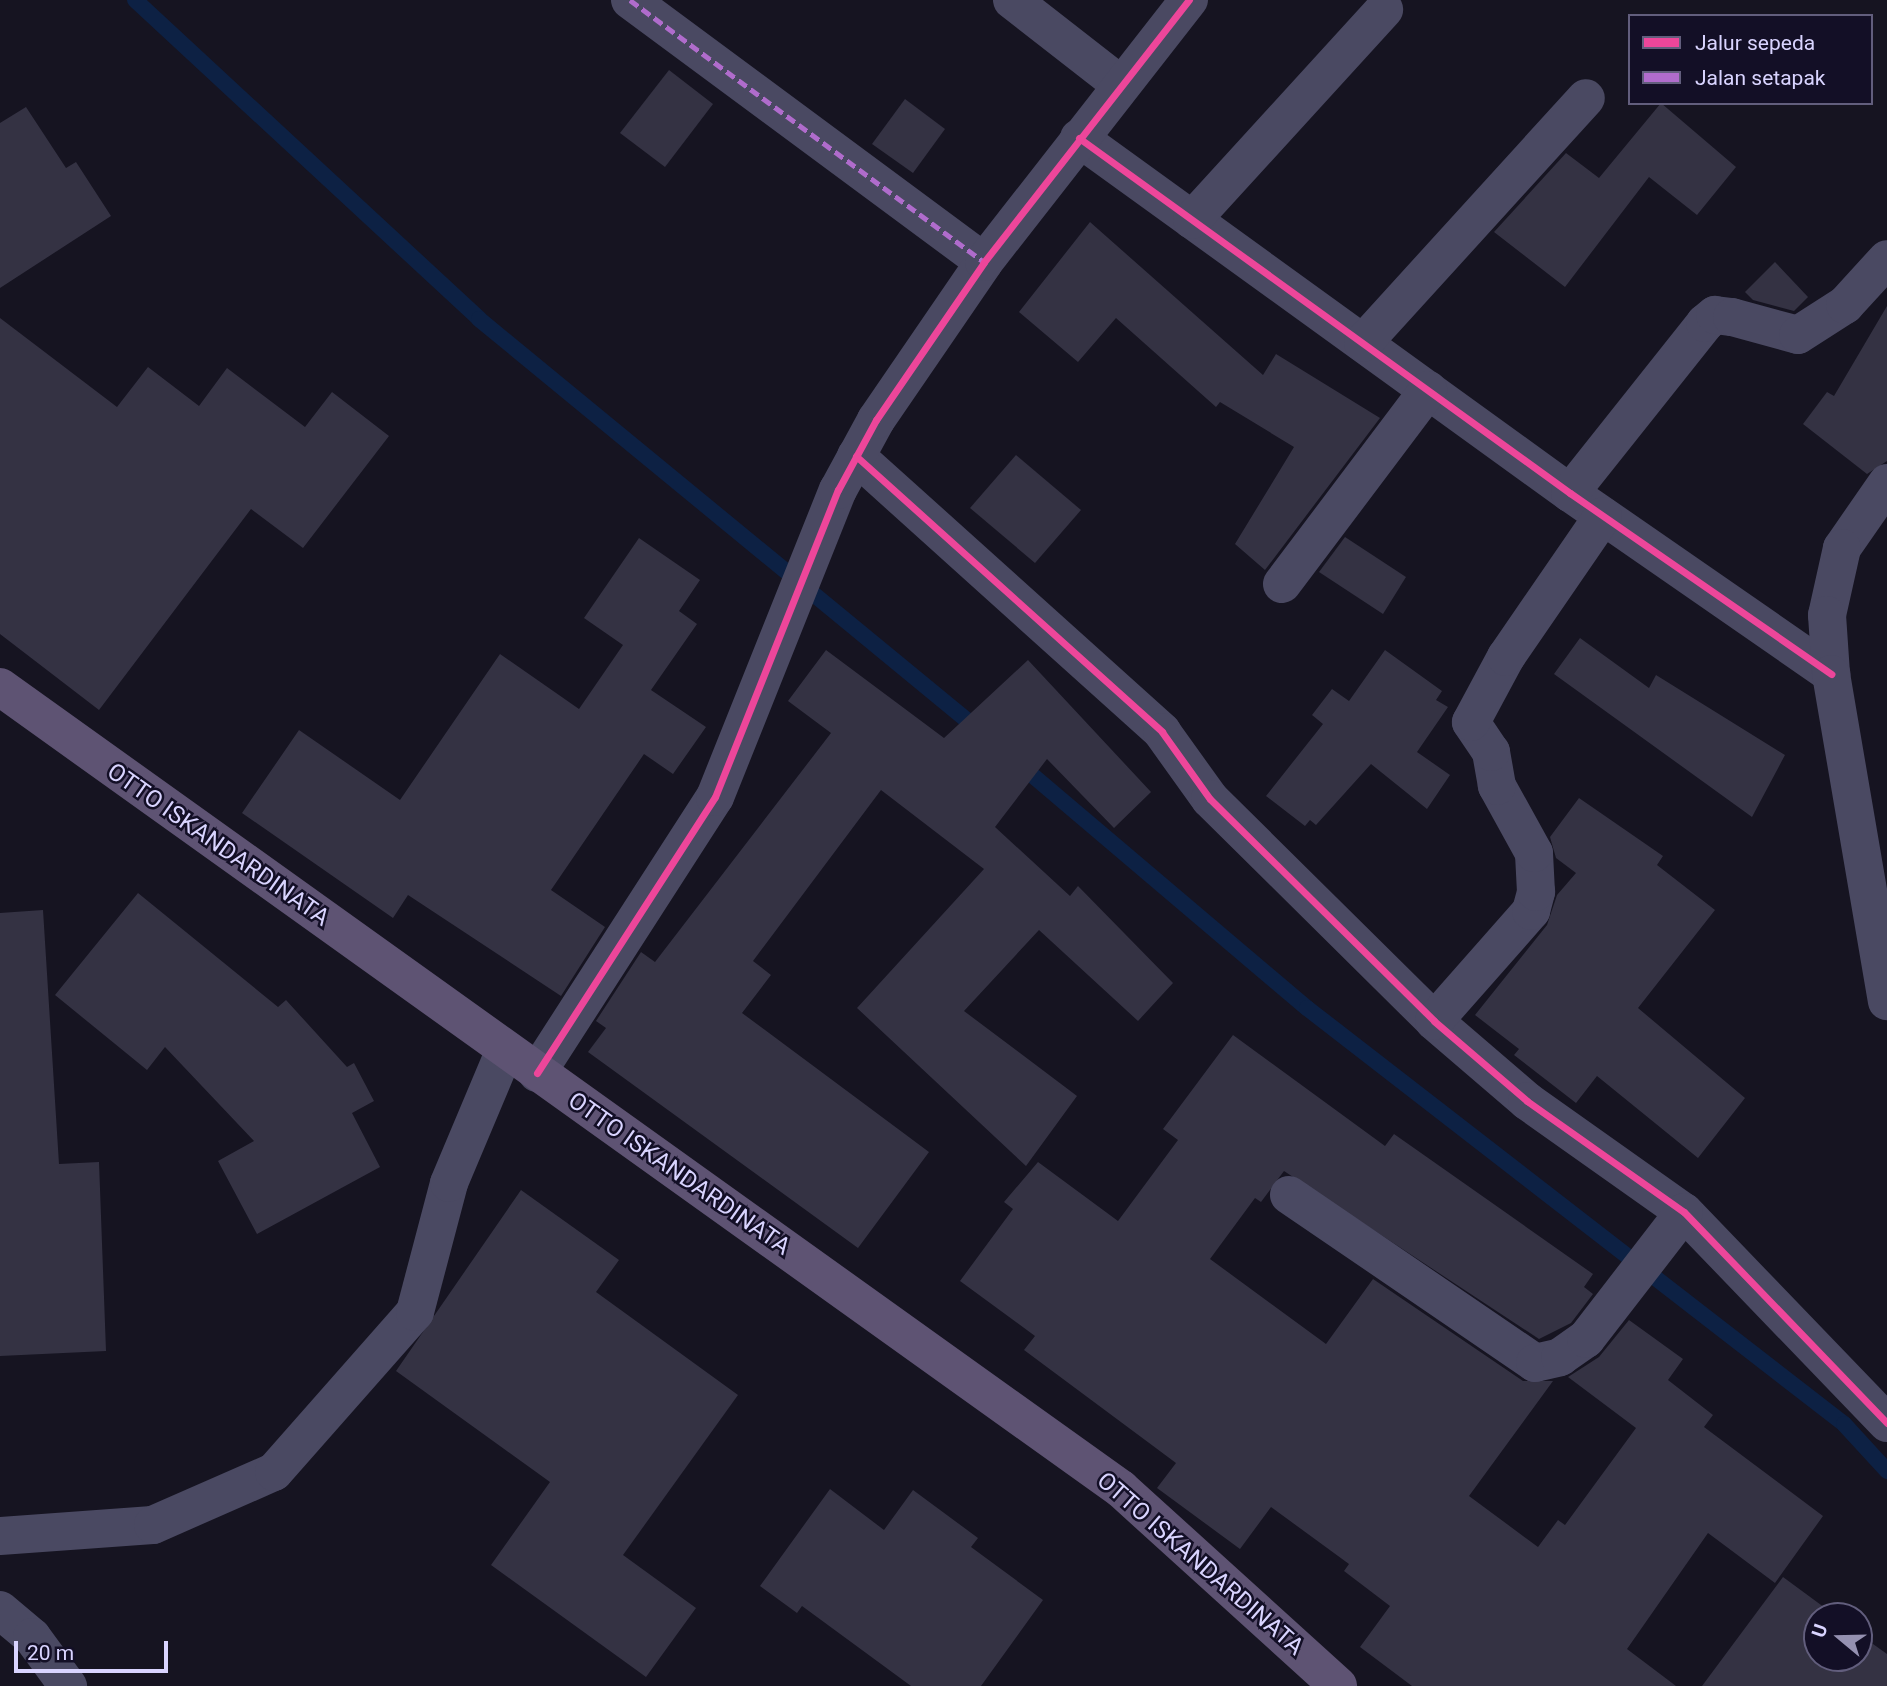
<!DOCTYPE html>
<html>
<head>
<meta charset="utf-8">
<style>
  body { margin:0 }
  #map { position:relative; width:1887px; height:1686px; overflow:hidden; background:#161421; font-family:Roboto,sans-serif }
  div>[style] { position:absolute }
  .stream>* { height:16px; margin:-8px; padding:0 8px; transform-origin:8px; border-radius:8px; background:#0d2144 }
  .building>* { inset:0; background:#343243 }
  .minor>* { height:38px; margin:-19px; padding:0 19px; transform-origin:19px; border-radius:19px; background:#4a4962 }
  .primary>* { height:38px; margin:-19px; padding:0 19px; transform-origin:19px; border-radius:19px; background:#5e5373 }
  .quiet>* { height:5px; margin-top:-2.5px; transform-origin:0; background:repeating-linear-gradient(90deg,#b06ccc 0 10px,transparent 0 15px) }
  .cycleway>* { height:7px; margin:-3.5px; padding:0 3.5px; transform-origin:3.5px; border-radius:3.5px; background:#ed469a }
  span { translate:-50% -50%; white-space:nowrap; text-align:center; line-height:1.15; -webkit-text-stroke:5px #130f26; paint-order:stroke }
  .street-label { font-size:24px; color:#d9d4ff }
  .legend { position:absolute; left:1628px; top:14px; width:245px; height:91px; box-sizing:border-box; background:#130f26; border:2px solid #625e7d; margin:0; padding:9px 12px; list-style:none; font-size:21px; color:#d9d4ff }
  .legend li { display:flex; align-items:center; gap:14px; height:35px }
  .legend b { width:35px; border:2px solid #625e7d }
  .north { position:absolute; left:1803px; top:1602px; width:70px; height:70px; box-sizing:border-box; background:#130f26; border:2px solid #625e7d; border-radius:50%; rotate:289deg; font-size:19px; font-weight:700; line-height:28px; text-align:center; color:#d9d4ff }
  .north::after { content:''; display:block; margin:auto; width:24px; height:32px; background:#9591b1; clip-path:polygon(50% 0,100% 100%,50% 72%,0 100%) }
  .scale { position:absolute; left:14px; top:1641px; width:154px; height:32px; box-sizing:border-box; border:4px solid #d9d4ff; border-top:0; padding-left:9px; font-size:21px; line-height:24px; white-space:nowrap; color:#d9d4ff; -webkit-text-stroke:5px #130f26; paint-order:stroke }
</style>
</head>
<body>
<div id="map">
  <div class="stream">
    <i style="left:135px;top:0;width:469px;rotate:42.8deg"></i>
    <i style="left:479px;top:319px;width:649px;rotate:39.43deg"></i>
    <i style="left:1018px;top:763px;width:379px;rotate:40.3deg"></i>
    <i style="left:1307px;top:1008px;width:679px;rotate:37.76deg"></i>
    <i style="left:1844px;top:1424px;width:64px;rotate:47.5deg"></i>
  </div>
  <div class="building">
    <i style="clip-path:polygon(669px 70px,713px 104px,665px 167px,620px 133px)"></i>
    <i style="clip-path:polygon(905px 99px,945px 129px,913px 173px,872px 144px)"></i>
    <i style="clip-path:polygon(1661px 103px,1736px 167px,1697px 215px,1649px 177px,1565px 287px,1494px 232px,1566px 153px,1599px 178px)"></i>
    <i style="clip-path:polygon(26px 107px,66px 168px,76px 162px,111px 216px,0 288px,0 123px)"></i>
    <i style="clip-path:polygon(1090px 222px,1263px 375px,1276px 354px,1380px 418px,1265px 570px,1235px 544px,1294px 447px,1220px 402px,1216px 407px,1116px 318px,1078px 362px,1019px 312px)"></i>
    <i style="clip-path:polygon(1775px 262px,1808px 297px,1794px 311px,1753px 300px,1745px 292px)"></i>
    <i style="clip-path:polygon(1887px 306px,1887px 461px,1867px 474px,1803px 424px,1827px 392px,1834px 396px)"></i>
    <i style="clip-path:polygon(0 318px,117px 407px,148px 367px,199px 406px,227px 368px,305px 427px,332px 392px,389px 436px,303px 548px,251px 509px,99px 710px,0 634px)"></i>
    <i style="clip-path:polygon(1016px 455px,1081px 510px,1035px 563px,970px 508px)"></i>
    <i style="clip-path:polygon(1345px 537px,1406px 577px,1383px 614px,1319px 572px)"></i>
    <i style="clip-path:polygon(639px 538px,700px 580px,679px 611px,697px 624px,651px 690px,706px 727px,673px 774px,644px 754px,551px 890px,605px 927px,561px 996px,408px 895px,393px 918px,242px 813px,299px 730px,400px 800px,500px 654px,579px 709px,623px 645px,584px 618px)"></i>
    <i style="clip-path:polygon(1580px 638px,1649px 688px,1656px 675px,1785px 755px,1752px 817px,1554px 674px)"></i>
    <i style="clip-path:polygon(826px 650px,944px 738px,1028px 660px,1151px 792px,1114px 828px,1047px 759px,995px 827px,1070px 896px,1078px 886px,1173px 983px,1138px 1021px,1039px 930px,964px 1011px,1077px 1096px,1026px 1166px,857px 1008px,984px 869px,881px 790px,753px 961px,771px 975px,742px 1013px,929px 1152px,858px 1248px,588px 1052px,606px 1028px,596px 1021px,641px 952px,655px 962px,831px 733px,788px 701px)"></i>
    <i style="clip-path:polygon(1385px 650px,1442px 691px,1436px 700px,1448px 707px,1417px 752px,1450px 775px,1427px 809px,1371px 764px,1316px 825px,1310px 820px,1305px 826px,1266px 796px,1323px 724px,1312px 715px,1332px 689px,1349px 701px)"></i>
    <i style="clip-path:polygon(1579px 798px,1663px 856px,1657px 865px,1715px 910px,1638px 1008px,1745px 1098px,1698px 1158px,1597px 1076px,1576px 1103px,1514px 1055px,1519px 1049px,1475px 1015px,1547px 925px,1557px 895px,1576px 873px,1556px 858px,1550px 837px)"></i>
    <i style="clip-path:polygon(138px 893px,278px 1007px,286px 1000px,347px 1067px,354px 1063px,374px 1101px,352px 1113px,380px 1167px,257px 1234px,218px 1161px,254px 1141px,165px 1047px,147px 1070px,55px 995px)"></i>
    <i style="clip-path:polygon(43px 910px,59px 1164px,99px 1162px,106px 1351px,0 1356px,0 913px)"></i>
    <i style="clip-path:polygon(1233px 1035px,1385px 1146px,1394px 1134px,1593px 1274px,1584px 1287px,1593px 1294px,1571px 1323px,1539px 1339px,1284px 1171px,1261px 1202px,1255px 1198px,1210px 1259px,1326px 1344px,1373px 1279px,1523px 1381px,1553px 1381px,1469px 1496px,1538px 1547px,1558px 1520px,1565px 1525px,1636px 1428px,1568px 1377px,1599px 1357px,1629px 1320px,1683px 1359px,1668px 1380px,1713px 1415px,1704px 1427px,1823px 1516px,1775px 1583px,1708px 1533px,1627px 1649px,1676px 1686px,1412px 1686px,1360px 1647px,1390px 1606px,1344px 1571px,1349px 1564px,1271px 1507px,1240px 1549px,1157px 1488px,1176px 1463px,1024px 1350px,1035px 1336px,960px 1281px,1013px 1209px,1004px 1202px,1038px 1162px,1118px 1221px,1178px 1140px,1163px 1129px)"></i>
    <i style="clip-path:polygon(521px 1190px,619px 1260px,596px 1292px,738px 1395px,623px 1555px,696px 1608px,646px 1677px,491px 1565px,550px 1482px,396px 1371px)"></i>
    <i style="clip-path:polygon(830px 1489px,884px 1530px,913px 1490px,978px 1538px,971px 1547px,1043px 1600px,981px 1686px,911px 1686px,802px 1606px,797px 1613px,760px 1586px)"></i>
    <i style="clip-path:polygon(1783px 1577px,1836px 1616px,1817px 1616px,1817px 1658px,1859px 1658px,1859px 1634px,1887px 1654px,1887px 1686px,1702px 1686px)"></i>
  </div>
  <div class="minor">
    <i style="left:630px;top:0;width:440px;rotate:36.5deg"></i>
    <i style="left:1012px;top:0;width:137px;rotate:37.9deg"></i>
    <i style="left:1079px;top:138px;width:606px;rotate:35.87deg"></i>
    <i style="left:1570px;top:493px;width:318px;rotate:34.7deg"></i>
    <i style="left:1192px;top:220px;width:285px;rotate:-47.6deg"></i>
    <i style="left:1363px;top:343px;width:331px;rotate:-47.7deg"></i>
    <i style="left:856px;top:456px;width:412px;rotate:42deg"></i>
    <i style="left:1162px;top:732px;width:82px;rotate:54.4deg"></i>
    <i style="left:1210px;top:799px;width:315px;rotate:44.7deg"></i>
    <i style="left:1434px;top:1021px;width:123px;rotate:40.7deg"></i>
    <i style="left:1527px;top:1101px;width:192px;rotate:35.3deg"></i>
    <i style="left:1684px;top:1212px;width:293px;rotate:46.1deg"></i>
    <i style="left:1887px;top:483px;width:79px;rotate:124.7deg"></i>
    <i style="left:1842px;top:548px;width:69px;rotate:102.6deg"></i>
    <i style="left:1827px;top:615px;width:59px;rotate:86.1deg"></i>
    <i style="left:1831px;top:674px;width:332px;rotate:80.3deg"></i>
    <i style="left:1570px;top:493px;width:217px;rotate:-51.5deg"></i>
    <i style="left:1705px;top:323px;width:13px;rotate:-39deg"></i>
    <i style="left:1715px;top:315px;width:17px;rotate:7deg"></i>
    <i style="left:1732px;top:317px;width:68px;rotate:15.3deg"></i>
    <i style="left:1798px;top:335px;width:56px;rotate:-32.6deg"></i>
    <i style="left:1845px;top:305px;width:62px;rotate:-47.6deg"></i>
    <i style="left:1282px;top:584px;width:243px;rotate:-53deg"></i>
    <i style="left:1434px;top:1021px;width:147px;rotate:-48.6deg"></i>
    <i style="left:1531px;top:911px;width:20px;rotate:-75deg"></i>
    <i style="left:1536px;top:892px;width:39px;rotate:-93deg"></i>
    <i style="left:1534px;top:853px;width:77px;rotate:-118.9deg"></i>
    <i style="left:1497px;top:786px;width:35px;rotate:-100deg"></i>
    <i style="left:1491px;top:752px;width:36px;rotate:-124deg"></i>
    <i style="left:1471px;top:722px;width:74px;rotate:-61.7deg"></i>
    <i style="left:1506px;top:657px;width:171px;rotate:-55.5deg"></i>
    <i style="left:537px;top:1073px;width:328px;rotate:-57.2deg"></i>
    <i style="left:715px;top:797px;width:331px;rotate:-68.2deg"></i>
    <i style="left:838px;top:490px;width:80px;rotate:-61.5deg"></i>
    <i style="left:876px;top:420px;width:191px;rotate:-55.6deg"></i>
    <i style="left:984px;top:262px;width:333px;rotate:-52deg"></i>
    <i style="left:1289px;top:1195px;width:298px;rotate:34.3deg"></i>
    <i style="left:1535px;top:1363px;width:26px;rotate:-13deg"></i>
    <i style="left:1560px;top:1357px;width:32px;rotate:-35deg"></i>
    <i style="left:1586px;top:1339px;width:160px;rotate:-52.3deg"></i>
    <i style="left:0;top:1536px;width:153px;rotate:-4.1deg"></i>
    <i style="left:153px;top:1525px;width:132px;rotate:-23.7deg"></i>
    <i style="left:274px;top:1472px;width:213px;rotate:-48.6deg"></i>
    <i style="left:415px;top:1312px;width:133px;rotate:-75.2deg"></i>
    <i style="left:449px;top:1183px;width:144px;rotate:-67.2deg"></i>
    <i style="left:0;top:1610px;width:42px;rotate:40.2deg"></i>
    <i style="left:32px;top:1637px;width:61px;rotate:53.7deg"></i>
  </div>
  <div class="primary">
    <i style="left:0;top:687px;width:1378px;rotate:35.58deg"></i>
    <i style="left:1121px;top:1489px;width:293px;rotate:42.2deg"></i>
  </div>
  <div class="quiet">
    <i style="left:630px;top:0;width:440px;rotate:36.5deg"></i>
  </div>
  <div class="cycleway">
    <i style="left:1079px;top:138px;width:606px;rotate:35.87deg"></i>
    <i style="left:1570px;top:493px;width:318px;rotate:34.7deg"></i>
    <i style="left:856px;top:456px;width:412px;rotate:42deg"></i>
    <i style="left:1162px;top:732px;width:82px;rotate:54.4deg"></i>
    <i style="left:1210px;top:799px;width:315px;rotate:44.7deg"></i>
    <i style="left:1434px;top:1021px;width:123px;rotate:40.7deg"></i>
    <i style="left:1527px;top:1101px;width:192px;rotate:35.3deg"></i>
    <i style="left:1684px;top:1212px;width:293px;rotate:46.1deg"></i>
    <i style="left:537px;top:1073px;width:328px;rotate:-57.2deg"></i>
    <i style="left:715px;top:797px;width:331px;rotate:-68.2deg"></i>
    <i style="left:838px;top:490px;width:80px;rotate:-61.5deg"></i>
    <i style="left:876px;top:420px;width:191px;rotate:-55.6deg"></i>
    <i style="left:984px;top:262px;width:333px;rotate:-52deg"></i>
  </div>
  <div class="street-label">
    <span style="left:218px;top:845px;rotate:35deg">OTTO ISKANDARDINATA</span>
    <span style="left:679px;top:1174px;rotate:35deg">OTTO ISKANDARDINATA</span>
    <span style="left:1200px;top:1564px;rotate:41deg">OTTO ISKANDARDINATA</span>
  </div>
  <ul class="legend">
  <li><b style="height:9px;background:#ed469a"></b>Jalur sepeda</li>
  <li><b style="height:9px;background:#b06ccc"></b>Jalan setapak</li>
  </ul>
  <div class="north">U</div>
  <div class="scale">20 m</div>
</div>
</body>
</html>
